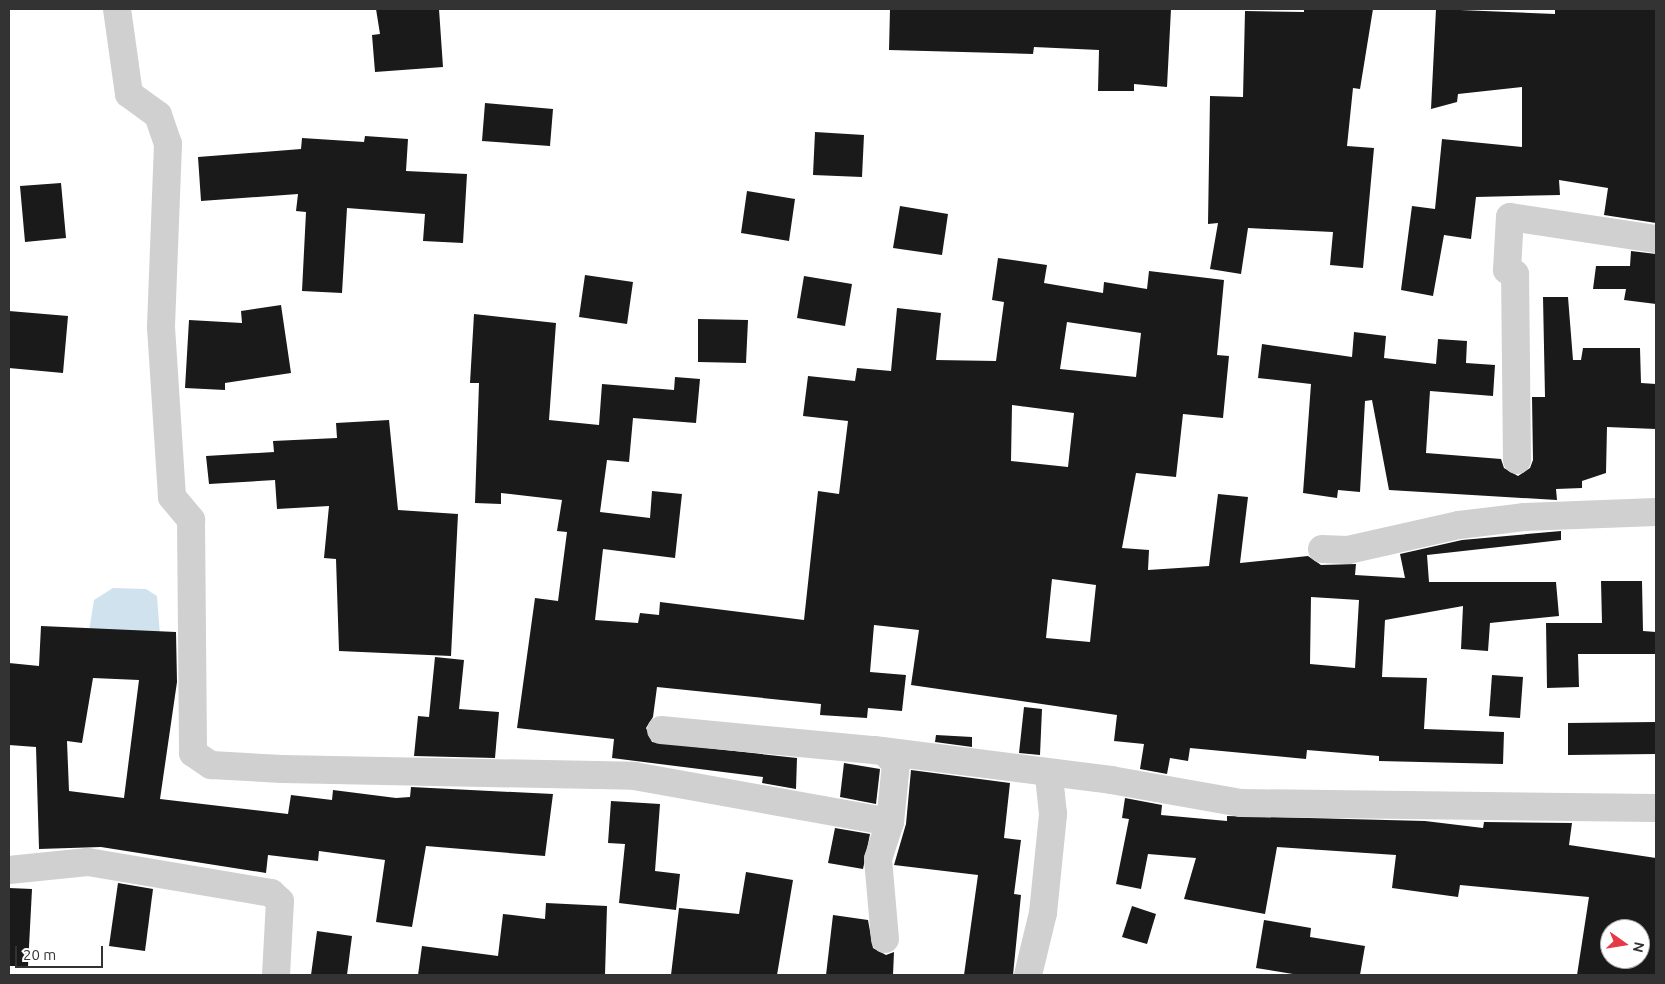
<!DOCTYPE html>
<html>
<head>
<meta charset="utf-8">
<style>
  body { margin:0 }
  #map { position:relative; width:1665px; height:984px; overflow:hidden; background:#fff; font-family:Ubuntu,sans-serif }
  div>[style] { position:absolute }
  .water>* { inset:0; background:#cfe2ee }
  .building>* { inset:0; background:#1a1a1a }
  .minor>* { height:28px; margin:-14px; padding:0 14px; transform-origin:14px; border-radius:14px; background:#d0d0d0 }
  span { translate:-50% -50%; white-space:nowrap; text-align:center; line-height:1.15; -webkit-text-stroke:5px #fff; paint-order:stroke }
  .frame { position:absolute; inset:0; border:10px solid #333; pointer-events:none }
  .north { position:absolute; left:1600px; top:919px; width:50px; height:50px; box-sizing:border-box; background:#fff; border:1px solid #adadad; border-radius:50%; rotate:103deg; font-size:14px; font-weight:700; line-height:20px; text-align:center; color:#333 }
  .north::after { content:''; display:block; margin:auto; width:18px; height:22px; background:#e63946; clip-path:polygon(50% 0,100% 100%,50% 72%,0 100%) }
  .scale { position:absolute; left:15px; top:946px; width:88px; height:22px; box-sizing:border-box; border:2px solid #333; border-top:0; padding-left:6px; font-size:15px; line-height:18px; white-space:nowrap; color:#333; -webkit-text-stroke:4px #fff; paint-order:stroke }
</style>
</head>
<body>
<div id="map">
  <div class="water">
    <i style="clip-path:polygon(113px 588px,146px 589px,157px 596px,160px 636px,89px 631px,94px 600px)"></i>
  </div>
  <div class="building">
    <i style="clip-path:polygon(376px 9px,439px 9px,443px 67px,375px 72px,372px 35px,380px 34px)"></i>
    <i style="clip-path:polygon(890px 9px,1171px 9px,1167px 87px,1134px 84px,1134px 91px,1098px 91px,1099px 50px,1034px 47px,1033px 54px,889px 50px)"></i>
    <i style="clip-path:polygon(1304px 9px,1373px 9px,1360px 89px,1353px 88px,1347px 146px,1374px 148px,1363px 268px,1330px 265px,1333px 232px,1248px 228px,1241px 274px,1210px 269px,1218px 223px,1208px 224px,1210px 96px,1243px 97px,1245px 11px,1304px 12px)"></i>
    <i style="clip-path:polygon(1436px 9px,1555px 14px,1555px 9px,1655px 9px,1656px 223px,1604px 215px,1608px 188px,1559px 180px,1560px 195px,1476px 197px,1471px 239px,1444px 235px,1433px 296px,1401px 290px,1412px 206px,1435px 209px,1442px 139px,1522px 147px,1522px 87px,1458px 94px,1457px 102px,1431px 109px)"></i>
    <i style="clip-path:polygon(485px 103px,553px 109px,550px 146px,482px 141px)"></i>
    <i style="clip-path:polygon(815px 132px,864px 135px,862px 177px,813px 175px)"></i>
    <i style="clip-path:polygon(365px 136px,408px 139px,406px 171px,467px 174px,463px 243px,423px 241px,425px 214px,347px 208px,342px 293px,302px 291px,306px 212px,296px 211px,298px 194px,201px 201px,198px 157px,301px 149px,302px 138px,364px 142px)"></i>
    <i style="clip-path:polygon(61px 183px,66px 238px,25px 242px,20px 186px)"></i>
    <i style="clip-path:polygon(747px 191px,795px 199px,789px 241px,741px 233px)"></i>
    <i style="clip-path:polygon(900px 206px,948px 214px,942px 255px,893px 248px)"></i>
    <i style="clip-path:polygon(1631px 251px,1656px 254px,1656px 304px,1624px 300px,1626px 289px,1593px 289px,1596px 266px,1630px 266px)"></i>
    <i style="clip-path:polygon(evenodd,998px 258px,1047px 265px,1044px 283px,1103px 293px,1104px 282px,1147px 289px,1149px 271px,1224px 280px,1217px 355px,1229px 356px,1223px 418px,1183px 414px,1176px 477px,1136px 473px,1122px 548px,1149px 550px,1148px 570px,1209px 566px,1218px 494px,1248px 497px,1240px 563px,1308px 556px,1321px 565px,1356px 564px,1355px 575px,1405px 578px,1400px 554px,1462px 540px,1561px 531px,1561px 540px,1427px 555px,1429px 582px,1556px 582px,1559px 616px,1490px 623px,1488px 651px,1461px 649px,1463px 606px,1385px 620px,1382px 677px,1427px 678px,1424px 729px,1504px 732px,1503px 764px,1379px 761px,1379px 756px,1307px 750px,1306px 759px,1190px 748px,1188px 761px,1170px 758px,1167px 774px,1140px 769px,1144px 744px,1114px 741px,1117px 715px,911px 685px,919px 630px,874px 625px,870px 672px,906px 675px,902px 711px,868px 708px,867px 718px,820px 715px,821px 704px,657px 687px,653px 717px,646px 728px,652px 742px,797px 758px,796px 789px,762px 783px,763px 777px,612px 758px,614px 739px,517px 728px,535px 598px,558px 601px,567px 532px,557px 531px,562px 500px,501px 493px,501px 504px,475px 503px,479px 383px,470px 383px,474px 314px,556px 323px,549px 420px,599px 425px,602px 384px,674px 390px,675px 377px,700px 379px,696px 423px,633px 418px,629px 462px,607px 460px,600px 512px,650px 518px,652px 491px,682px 494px,675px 558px,603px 549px,595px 620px,638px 623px,640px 613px,659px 615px,660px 602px,804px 620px,818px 491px,839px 494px,848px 421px,803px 416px,808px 376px,855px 381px,857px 368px,891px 371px,897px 308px,941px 313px,936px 360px,996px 361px,1004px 302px,992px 300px,998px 258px,1067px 322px,1141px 333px,1136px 377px,1060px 369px,1067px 322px,998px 258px,1012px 405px,1074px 413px,1068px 467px,1011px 461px,1012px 405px,998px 258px,1052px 579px,1096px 585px,1090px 642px,1046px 638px,1052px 579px,998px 258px,1311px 597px,1359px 600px,1355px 668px,1310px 664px,1311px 597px)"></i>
    <i style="clip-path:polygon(585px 275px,633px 282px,627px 324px,579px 317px)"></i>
    <i style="clip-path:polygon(804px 276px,852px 284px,845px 326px,797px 318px)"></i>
    <i style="clip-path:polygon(1543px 297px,1568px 297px,1573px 360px,1581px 360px,1583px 348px,1640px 348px,1641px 383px,1656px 384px,1656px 429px,1607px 427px,1606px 473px,1582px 481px,1582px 488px,1556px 489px,1557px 500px,1389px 490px,1372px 400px,1365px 401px,1360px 492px,1338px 490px,1337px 498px,1303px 493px,1311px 384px,1258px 378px,1262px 344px,1352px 357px,1354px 332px,1386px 336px,1384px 358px,1436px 364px,1438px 339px,1467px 341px,1466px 363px,1495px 365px,1493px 396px,1430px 391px,1426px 453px,1501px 459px,1504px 468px,1518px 476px,1530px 468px,1533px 460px,1532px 397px,1545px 397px)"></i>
    <i style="clip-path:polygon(281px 305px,291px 373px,225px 383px,225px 390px,185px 388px,189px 320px,242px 323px,241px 311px)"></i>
    <i style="clip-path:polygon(9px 311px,68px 316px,63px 373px,9px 368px)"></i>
    <i style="clip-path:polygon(698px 319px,748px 320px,746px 363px,698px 362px)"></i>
    <i style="clip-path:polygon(389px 420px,398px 510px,458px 514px,451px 656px,339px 651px,336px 559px,324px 558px,329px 506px,277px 509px,275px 480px,209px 484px,206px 456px,274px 452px,273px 441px,337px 438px,336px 423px)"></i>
    <i style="clip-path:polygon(1601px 581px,1642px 581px,1643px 631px,1656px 632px,1656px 654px,1578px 654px,1579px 687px,1547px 688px,1546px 623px,1602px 623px)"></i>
    <i style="clip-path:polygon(evenodd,41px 626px,176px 632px,177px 682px,160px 799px,288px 814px,291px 795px,332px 800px,333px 790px,396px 798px,410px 797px,411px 787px,553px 794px,545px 856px,426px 846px,412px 927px,376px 922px,385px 860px,319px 851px,318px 861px,268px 855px,266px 873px,101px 847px,39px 849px,36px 747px,9px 745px,9px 663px,39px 666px,41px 626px,93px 678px,139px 680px,124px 798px,69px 791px,67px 741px,82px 743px,93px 678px)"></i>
    <i style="clip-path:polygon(435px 657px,464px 660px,459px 709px,499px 712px,495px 758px,414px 756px,418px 716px,429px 717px)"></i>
    <i style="clip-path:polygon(1492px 675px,1523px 677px,1520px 718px,1489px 716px)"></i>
    <i style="clip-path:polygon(1024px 707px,1042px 709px,1040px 755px,1019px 753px)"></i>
    <i style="clip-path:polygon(1656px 722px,1656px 754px,1568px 755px,1568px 723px)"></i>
    <i style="clip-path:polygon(936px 735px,972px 737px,972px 747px,935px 742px)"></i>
    <i style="clip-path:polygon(844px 763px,880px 769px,876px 804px,840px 797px)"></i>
    <i style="clip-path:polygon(911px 770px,1010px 783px,1004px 838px,1021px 840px,1014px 894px,1021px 895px,1013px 975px,964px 975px,978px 875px,894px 865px,906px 824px)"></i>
    <i style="clip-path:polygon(evenodd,1125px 798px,1162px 805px,1161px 815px,1227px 821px,1227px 816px,1425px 821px,1483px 828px,1484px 822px,1572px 823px,1569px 845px,1656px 858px,1656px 975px,1577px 975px,1589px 897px,1460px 885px,1458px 897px,1392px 888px,1396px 855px,1277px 847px,1265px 914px,1184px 899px,1196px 858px,1148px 854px,1141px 889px,1116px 884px,1129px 819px,1122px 818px,1125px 798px,1610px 929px,1640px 929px,1640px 959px,1610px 959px,1610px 929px)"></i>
    <i style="clip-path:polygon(611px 801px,660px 804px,655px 871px,680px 874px,676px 910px,619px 903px,625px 844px,608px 843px)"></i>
    <i style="clip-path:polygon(835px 828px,870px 834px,863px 869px,828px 863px)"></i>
    <i style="clip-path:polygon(746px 872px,793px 880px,777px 975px,671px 975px,679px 908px,739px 914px)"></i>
    <i style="clip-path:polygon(118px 883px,153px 889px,145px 951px,109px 946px)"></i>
    <i style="clip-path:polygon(9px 888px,32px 889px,28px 966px,9px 966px)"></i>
    <i style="clip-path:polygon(546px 903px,607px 906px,605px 975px,418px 975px,422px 946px,498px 956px,503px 914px,545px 919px)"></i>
    <i style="clip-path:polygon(1132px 906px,1156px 914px,1147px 944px,1122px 937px)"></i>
    <i style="clip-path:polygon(833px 915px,868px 920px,873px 948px,886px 955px,894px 952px,893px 975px,826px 975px)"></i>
    <i style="clip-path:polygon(1264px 920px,1311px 928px,1310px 937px,1365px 946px,1360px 975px,1299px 975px,1256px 968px)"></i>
    <i style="clip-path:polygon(317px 931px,352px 936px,347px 975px,311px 975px)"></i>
  </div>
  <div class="minor">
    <i style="left:117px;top:9px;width:86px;rotate:82deg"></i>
    <i style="left:129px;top:94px;width:36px;rotate:36deg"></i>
    <i style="left:158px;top:115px;width:31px;rotate:71deg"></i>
    <i style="left:168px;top:144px;width:183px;rotate:92.2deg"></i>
    <i style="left:161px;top:327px;width:170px;rotate:86.3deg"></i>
    <i style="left:172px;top:497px;width:30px;rotate:50deg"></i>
    <i style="left:191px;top:520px;width:233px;rotate:89.5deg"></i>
    <i style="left:193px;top:753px;width:22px;rotate:34deg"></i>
    <i style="left:211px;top:765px;width:71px;rotate:3.2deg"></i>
    <i style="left:282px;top:769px;width:352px;rotate:1.1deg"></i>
    <i style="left:634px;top:776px;width:260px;rotate:10.2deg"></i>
    <i style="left:890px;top:822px;width:58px;rotate:-84.1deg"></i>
    <i style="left:896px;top:764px;width:16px;rotate:-133deg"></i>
    <i style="left:1517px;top:460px;width:186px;rotate:-90.6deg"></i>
    <i style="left:1515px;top:274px;width:9px;rotate:-153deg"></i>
    <i style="left:1507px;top:270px;width:53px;rotate:-86.8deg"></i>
    <i style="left:1510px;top:217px;width:148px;rotate:8.6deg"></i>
    <i style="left:1322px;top:549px;width:26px;rotate:2deg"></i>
    <i style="left:1348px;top:550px;width:114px;rotate:-12.7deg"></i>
    <i style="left:1459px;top:525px;width:65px;rotate:-7deg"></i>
    <i style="left:1524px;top:517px;width:132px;rotate:-2.2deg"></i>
    <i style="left:661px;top:730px;width:214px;rotate:5.4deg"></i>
    <i style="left:874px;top:750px;width:239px;rotate:7.2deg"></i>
    <i style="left:1111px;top:780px;width:132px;rotate:10deg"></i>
    <i style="left:1241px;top:803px;width:415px;rotate:0.7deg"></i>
    <i style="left:9px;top:870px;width:79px;rotate:-5.8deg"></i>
    <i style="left:88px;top:862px;width:186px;rotate:9.6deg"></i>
    <i style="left:271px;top:893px;width:12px;rotate:42deg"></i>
    <i style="left:280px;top:901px;width:74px;rotate:93.1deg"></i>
    <i style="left:885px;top:939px;width:80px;rotate:-95deg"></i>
    <i style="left:878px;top:859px;width:39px;rotate:-72deg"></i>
    <i style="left:1028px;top:975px;width:64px;rotate:-76.4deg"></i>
    <i style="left:1043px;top:913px;width:100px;rotate:-84.2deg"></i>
    <i style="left:1053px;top:814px;width:39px;rotate:-96deg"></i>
  </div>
  <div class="frame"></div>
  <div class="north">N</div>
  <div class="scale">20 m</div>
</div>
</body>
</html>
